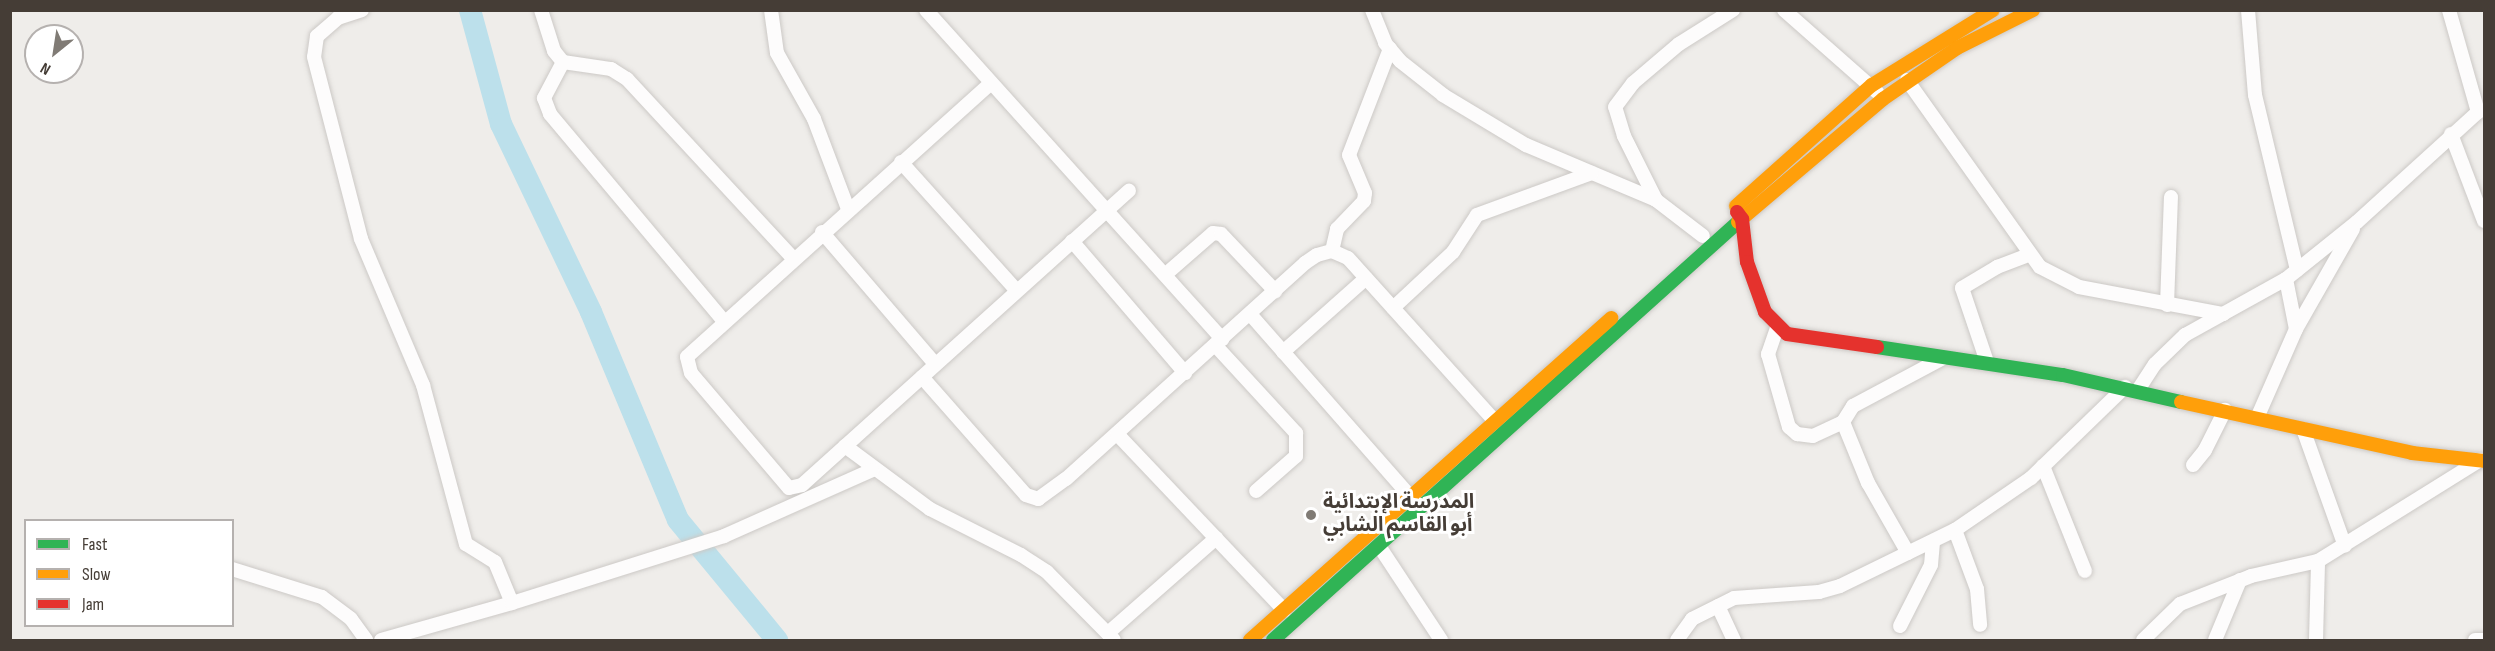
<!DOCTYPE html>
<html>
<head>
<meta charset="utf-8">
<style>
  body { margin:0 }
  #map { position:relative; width:2495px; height:651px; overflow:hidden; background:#efedea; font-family:"Sofia Sans Condensed","Noto Sans Arabic",sans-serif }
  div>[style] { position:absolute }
  .river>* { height:22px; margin:-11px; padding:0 11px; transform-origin:11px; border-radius:11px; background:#bce0eb }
  .roads { filter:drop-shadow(0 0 2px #ccc9c6) drop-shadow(0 0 2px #ccc9c6) }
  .street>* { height:14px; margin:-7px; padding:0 7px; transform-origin:7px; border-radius:7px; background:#fdfcfc }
  .fast>* { height:14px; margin:-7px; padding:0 7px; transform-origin:7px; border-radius:7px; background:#30b455 }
  .slow>* { height:14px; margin:-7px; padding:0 7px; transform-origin:7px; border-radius:7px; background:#ff9f0a }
  .jam>* { height:14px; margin:-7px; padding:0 7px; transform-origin:7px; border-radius:7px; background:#e5322d }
  .dots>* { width:16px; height:16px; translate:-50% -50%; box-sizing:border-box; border:3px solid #fff; border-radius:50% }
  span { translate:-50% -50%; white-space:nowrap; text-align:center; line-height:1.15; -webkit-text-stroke:6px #fff; paint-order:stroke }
  .poi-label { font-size:20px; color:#453d36; font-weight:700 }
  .left { translate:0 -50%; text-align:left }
  .frame { position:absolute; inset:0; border:12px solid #453d36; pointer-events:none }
  .legend { position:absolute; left:24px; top:519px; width:210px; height:108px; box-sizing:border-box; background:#fff; border:2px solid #b5b1af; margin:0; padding:8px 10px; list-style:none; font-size:18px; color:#453d36 }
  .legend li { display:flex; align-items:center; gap:12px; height:30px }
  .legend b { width:30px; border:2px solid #b5b1af }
  .north { position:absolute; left:24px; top:24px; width:60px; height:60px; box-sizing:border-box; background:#fff; border:2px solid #b5b1af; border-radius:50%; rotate:210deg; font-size:16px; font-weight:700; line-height:24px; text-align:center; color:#453d36 }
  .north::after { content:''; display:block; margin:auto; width:21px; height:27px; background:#807b75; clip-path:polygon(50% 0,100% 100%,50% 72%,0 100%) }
</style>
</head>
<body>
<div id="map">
  <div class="river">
    <i style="left:470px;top:10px;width:118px;rotate:74.8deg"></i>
    <i style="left:501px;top:124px;width:208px;rotate:64.4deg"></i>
    <i style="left:591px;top:312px;width:225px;rotate:67.3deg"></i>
    <i style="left:678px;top:520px;width:156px;rotate:50.5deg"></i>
  </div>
  <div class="roads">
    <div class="street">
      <i style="left:362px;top:10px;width:25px;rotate:162deg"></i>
      <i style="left:338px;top:18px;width:28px;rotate:139deg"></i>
      <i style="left:317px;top:36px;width:21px;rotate:98deg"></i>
      <i style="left:314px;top:57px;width:188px;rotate:75.5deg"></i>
      <i style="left:361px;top:239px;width:159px;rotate:67deg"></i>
      <i style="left:423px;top:385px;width:165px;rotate:74.9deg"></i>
      <i style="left:466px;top:544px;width:34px;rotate:32deg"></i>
      <i style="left:495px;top:562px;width:44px;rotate:67.5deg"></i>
      <i style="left:512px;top:603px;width:136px;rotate:164.2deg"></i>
      <i style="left:541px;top:10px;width:43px;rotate:72.4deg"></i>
      <i style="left:554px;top:51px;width:14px;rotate:51deg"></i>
      <i style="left:563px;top:62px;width:49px;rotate:8.3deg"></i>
      <i style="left:611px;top:69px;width:19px;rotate:32deg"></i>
      <i style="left:627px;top:79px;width:244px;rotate:47.2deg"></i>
      <i style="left:771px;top:10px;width:43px;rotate:82.1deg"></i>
      <i style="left:777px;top:53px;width:76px;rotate:60.7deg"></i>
      <i style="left:814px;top:119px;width:96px;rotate:69.3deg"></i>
      <i style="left:926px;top:10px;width:443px;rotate:48deg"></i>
      <i style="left:1372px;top:10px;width:35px;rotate:68deg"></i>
      <i style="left:1385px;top:43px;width:23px;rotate:50deg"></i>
      <i style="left:1400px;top:61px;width:55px;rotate:38.3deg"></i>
      <i style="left:1443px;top:95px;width:97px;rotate:31.1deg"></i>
      <i style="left:1526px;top:145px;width:141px;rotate:22.9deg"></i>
      <i style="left:1656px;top:200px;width:59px;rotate:37.5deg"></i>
      <i style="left:1784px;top:10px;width:124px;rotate:41.4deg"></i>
      <i style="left:2248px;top:10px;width:85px;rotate:85.3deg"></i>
      <i style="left:2255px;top:95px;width:180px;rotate:76.5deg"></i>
      <i style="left:563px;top:62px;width:41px;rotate:117.8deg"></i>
      <i style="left:544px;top:98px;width:17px;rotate:69deg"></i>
      <i style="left:550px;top:114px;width:270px;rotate:50deg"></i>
      <i style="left:1907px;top:80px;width:229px;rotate:54.6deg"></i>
      <i style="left:2040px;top:267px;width:44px;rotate:27.1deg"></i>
      <i style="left:2079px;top:287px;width:147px;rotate:10.6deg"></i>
      <i style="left:991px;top:83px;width:409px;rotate:138deg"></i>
      <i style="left:687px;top:357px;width:16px;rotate:76deg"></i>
      <i style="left:691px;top:373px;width:151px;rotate:49.6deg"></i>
      <i style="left:789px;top:488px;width:13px;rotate:-13deg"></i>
      <i style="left:802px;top:485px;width:440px;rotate:-42deg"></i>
      <i style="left:2451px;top:134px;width:93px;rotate:69.2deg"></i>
      <i style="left:901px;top:162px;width:173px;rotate:48deg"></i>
      <i style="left:1656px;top:200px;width:72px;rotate:-116.6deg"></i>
      <i style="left:1624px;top:136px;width:30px;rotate:-107deg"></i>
      <i style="left:1615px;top:107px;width:30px;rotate:-53deg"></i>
      <i style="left:1633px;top:83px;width:60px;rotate:-40.3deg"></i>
      <i style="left:1679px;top:44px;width:64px;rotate:-32.2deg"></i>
      <i style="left:822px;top:232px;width:174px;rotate:49.4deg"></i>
      <i style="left:1072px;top:241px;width:174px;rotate:49.4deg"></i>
      <i style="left:1332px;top:251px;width:23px;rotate:-77deg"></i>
      <i style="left:1337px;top:229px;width:39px;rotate:-46deg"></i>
      <i style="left:1364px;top:201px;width:8px;rotate:-83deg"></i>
      <i style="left:1365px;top:193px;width:41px;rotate:-112.8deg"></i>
      <i style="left:1349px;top:155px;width:114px;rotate:-68.9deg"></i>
      <i style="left:1166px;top:274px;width:62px;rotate:-41.1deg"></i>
      <i style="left:1213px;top:233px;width:8px;rotate:7deg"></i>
      <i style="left:1221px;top:234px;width:79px;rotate:46.5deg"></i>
      <i style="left:2286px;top:279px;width:51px;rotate:78.7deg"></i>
      <i style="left:2167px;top:305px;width:108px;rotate:-87.9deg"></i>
      <i style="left:1393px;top:308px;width:82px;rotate:-43deg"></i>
      <i style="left:1453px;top:252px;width:44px;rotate:-57deg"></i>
      <i style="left:1477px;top:215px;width:122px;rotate:-20.1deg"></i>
      <i style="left:1250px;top:314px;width:244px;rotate:48.7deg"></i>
      <i style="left:1777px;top:328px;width:28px;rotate:109deg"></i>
      <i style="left:1768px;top:354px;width:76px;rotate:74deg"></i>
      <i style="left:1789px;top:427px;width:11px;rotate:41deg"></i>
      <i style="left:1797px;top:434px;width:16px;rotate:7deg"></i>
      <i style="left:1813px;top:436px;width:33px;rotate:-25deg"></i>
      <i style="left:1215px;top:345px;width:120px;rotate:47.4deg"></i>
      <i style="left:1296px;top:433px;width:23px;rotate:90deg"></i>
      <i style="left:1296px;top:456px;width:53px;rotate:138.8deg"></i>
      <i style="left:1283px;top:352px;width:111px;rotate:-41.7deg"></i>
      <i style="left:1987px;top:362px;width:78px;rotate:-108.7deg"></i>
      <i style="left:1962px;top:288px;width:41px;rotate:-31deg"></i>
      <i style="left:1997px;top:267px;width:33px;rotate:-21deg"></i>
      <i style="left:922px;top:377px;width:157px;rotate:48.6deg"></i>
      <i style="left:1026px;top:495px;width:13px;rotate:18deg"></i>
      <i style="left:1038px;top:499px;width:34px;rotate:-36deg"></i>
      <i style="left:1066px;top:479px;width:322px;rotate:-42.1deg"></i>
      <i style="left:1305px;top:263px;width:14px;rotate:-34deg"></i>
      <i style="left:1317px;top:255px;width:16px;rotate:-15deg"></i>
      <i style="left:1332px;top:251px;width:17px;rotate:24deg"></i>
      <i style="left:1348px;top:258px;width:219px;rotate:48deg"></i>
      <i style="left:2138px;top:390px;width:31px;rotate:-57deg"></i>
      <i style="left:2155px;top:364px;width:42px;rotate:-44deg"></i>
      <i style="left:2185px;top:335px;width:115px;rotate:-29deg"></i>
      <i style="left:2286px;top:279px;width:91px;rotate:-38.8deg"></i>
      <i style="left:2357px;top:222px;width:164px;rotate:-42.3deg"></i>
      <i style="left:2478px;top:112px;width:106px;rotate:-105.9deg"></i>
      <i style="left:2257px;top:418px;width:97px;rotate:-66.3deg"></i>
      <i style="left:2296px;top:329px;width:115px;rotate:-60.3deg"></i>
      <i style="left:2303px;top:429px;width:124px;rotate:70.3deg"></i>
      <i style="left:1117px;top:434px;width:243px;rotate:46.5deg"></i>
      <i style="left:845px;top:446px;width:106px;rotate:36.5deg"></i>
      <i style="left:930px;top:509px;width:102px;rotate:26.8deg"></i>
      <i style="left:1021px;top:555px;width:31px;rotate:33deg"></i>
      <i style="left:1047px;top:572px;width:95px;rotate:45.4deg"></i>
      <i style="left:2193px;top:465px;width:19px;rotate:-51deg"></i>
      <i style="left:2205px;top:450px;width:45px;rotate:-63.4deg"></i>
      <i style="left:2043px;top:466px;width:113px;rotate:68.2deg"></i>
      <i style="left:1955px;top:530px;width:63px;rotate:69.6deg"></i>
      <i style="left:1977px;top:589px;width:36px;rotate:85deg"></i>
      <i style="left:1379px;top:546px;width:113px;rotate:56.6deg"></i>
      <i style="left:1908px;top:553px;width:81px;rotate:-119.7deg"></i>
      <i style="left:1868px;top:483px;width:66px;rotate:-112.3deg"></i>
      <i style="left:1843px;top:422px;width:19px;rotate:-58deg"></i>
      <i style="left:1853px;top:406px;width:102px;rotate:-28.1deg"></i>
      <i style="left:232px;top:569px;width:94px;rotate:17.3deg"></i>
      <i style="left:322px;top:597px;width:36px;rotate:37deg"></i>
      <i style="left:351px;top:619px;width:26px;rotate:54deg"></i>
      <i style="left:512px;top:603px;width:222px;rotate:-17.5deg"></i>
      <i style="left:724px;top:536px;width:162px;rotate:-24deg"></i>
      <i style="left:1718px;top:606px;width:38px;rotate:65deg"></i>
      <i style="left:1900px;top:626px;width:68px;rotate:-63.1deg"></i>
      <i style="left:1931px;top:565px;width:23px;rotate:-85deg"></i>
      <i style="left:1108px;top:633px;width:144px;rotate:-41.3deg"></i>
      <i style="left:1677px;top:640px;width:26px;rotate:-54deg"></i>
      <i style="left:1692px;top:619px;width:47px;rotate:-26.6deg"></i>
      <i style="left:1734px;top:598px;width:85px;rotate:-4deg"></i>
      <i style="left:1819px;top:592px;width:22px;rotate:-16deg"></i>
      <i style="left:1840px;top:586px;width:128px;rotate:-26deg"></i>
      <i style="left:1955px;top:530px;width:92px;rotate:-34.4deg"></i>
      <i style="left:2031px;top:478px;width:131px;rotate:-44.1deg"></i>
      <i style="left:2143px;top:640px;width:52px;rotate:-44.2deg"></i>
      <i style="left:2180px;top:604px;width:76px;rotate:-21.5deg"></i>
      <i style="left:2251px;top:576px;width:69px;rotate:-12.6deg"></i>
      <i style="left:2318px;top:561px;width:191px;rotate:-31.9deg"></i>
      <i style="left:2215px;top:640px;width:65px;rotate:-67.4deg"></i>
      <i style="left:2316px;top:640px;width:79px;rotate:-88.5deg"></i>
      <i style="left:2475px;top:640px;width:9px"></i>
    </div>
    <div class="fast">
      <i style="left:1877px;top:347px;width:188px;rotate:8.6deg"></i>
      <i style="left:2063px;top:375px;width:121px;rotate:12.9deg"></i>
      <i style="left:1273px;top:640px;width:625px;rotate:-41.95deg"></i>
    </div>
    <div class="slow">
      <i style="left:1736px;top:206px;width:182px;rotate:-41.7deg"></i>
      <i style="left:1872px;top:85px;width:142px;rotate:-31.8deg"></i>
      <i style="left:1738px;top:222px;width:190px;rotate:-40.3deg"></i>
      <i style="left:1883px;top:99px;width:90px;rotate:-34.6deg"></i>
      <i style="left:1957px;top:48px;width:85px;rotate:-26.6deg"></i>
      <i style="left:2181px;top:402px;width:237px;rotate:12.4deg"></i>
      <i style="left:2412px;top:453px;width:72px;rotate:6.3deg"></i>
      <i style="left:1250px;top:640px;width:484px;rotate:-41.7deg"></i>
    </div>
    <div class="jam">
      <i style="left:1737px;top:212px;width:9px;rotate:54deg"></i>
      <i style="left:1742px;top:219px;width:43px;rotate:83.4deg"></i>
      <i style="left:1747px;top:262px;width:53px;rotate:70.2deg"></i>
      <i style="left:1765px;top:312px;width:31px;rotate:45deg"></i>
      <i style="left:1787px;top:334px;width:91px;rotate:8.2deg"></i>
    </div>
  </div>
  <div class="dots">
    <i style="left:1311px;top:515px;background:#807b75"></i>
  </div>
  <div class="poi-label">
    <span class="left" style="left:1323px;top:514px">المدرسة الإبتدائية<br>أبو القاسم الشابي</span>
  </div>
  <div class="frame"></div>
  <ul class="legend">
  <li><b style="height:8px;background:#30b455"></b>Fast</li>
  <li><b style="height:8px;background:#ff9f0a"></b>Slow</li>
  <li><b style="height:8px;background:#e5322d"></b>Jam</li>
  </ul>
  <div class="north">N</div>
</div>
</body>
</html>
